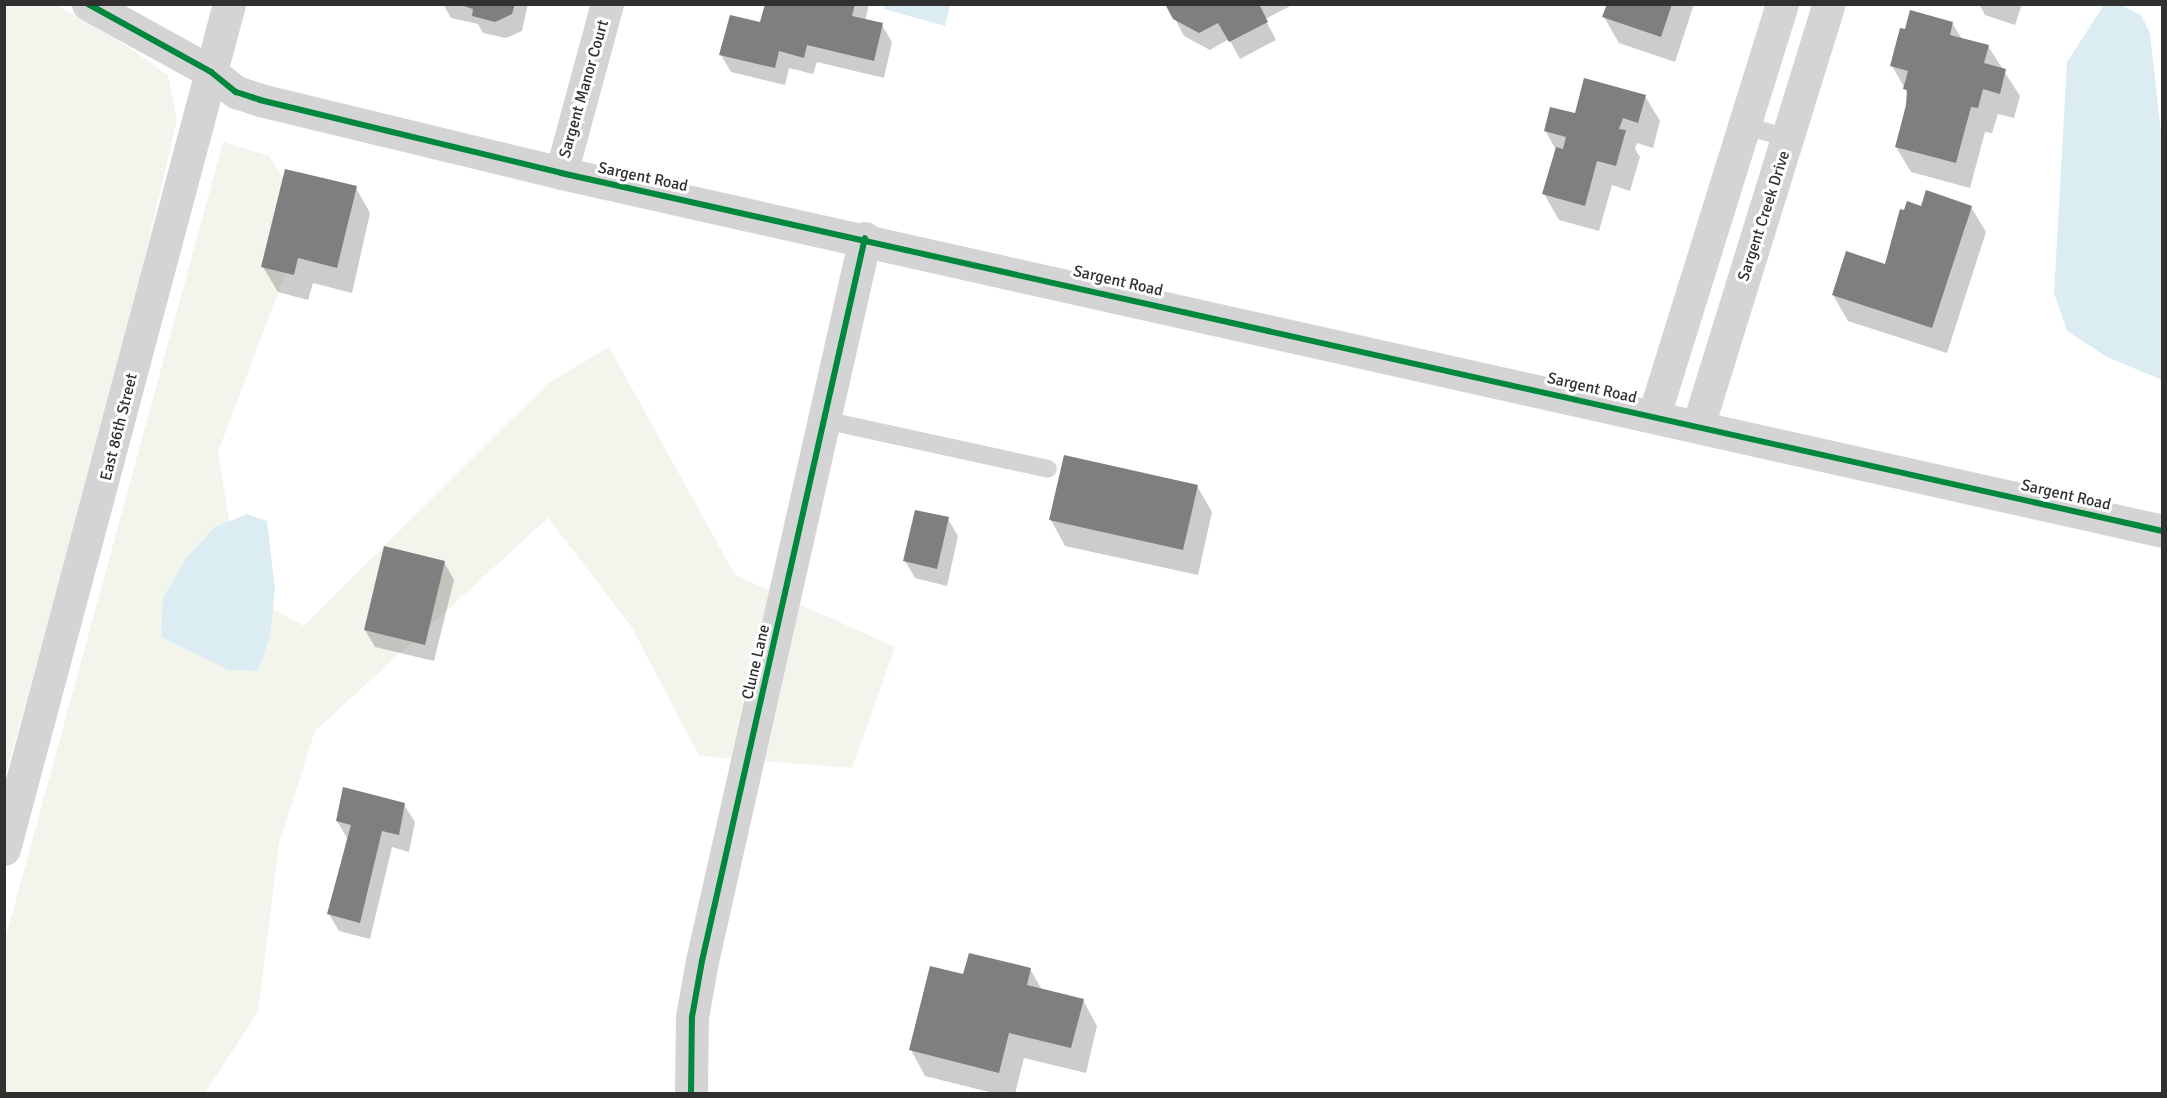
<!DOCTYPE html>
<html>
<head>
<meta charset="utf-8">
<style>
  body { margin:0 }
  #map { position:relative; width:2167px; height:1098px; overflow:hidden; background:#fff; font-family:Signika,sans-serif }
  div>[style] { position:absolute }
  .green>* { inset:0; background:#f3f5ed }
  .water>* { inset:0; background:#dbedf2 }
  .shadow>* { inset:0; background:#0003 }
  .building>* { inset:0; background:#7f7f7f }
  .service>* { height:18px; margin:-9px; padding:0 9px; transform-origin:9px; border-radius:9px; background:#d4d4d4 }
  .minor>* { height:33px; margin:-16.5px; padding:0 16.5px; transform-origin:16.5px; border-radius:16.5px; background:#d4d4d4 }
  .tertiary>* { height:33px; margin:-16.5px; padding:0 16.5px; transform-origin:16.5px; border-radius:16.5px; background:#d4d4d4 }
  .cycleway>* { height:6px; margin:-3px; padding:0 3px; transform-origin:3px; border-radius:3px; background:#00873e }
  span { translate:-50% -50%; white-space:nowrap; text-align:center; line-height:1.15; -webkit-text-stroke:6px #fff; paint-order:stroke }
  .street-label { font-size:16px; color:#303030 }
  .frame { position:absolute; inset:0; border:6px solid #303030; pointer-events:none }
</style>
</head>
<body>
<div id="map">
  <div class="green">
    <i style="clip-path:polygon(5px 5px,56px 5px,115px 38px,168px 75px,177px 120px,122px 355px,5px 778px)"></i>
    <i style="clip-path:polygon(223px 142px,269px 156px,307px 216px,218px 452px,241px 591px,304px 626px,547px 384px,609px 347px,735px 575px,895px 647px,852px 768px,699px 756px,631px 626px,548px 518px,315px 731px,279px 844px,258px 1012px,205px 1093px,5px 1094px,5px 940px)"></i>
  </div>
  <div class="water">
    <i style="clip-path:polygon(885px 5px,886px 4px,950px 5px,945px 26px,884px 9px)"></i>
    <i style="clip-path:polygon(2104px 5px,2121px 5px,2141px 15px,2150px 33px,2162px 142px,2162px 380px,2107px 357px,2067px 331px,2054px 293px,2067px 62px)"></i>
    <i style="clip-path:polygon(247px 514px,267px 521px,275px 590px,270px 636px,258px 671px,229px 670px,161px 637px,163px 599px,186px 558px,215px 527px)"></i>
  </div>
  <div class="shadow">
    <i style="clip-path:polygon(443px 4px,528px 4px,522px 31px,506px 38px,483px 33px,478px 24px,451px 18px)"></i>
    <i style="clip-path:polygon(766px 4px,869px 4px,865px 21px,882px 25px,892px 42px,884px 78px,817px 62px,813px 74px,789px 68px,785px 85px,731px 72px,721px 55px,762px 24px)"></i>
    <i style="clip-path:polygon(1167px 4px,1294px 4px,1265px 19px,1276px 40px,1240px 59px,1229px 39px,1210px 50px,1184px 36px)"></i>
    <i style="clip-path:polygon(1608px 4px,1694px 4px,1675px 62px,1619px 43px,1604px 17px)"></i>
    <i style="clip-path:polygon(1979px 4px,2022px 4px,2015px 25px,1985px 15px)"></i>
    <i style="clip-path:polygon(1952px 23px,1962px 39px,1988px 46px,2020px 96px,2014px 118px,1998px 114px,1992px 133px,1985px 132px,1970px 188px,1911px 172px,1896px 147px,1908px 94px,1892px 66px)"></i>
    <i style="clip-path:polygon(1645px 96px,1660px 121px,1653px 148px,1637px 143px,1635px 149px,1640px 157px,1630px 191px,1612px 185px,1599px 231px,1559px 220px,1544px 194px,1556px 150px,1545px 130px,1576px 115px)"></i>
    <i style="clip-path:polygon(356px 188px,370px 213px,352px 293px,313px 283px,308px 300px,278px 292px,263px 267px)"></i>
    <i style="clip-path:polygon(1922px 207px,1971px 207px,1986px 232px,1947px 353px,1848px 321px,1833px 295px,1886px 266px)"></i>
    <i style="clip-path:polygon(1197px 486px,1212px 512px,1198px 575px,1065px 546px,1051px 520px)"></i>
    <i style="clip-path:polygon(948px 519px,958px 536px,947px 586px,915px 578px,905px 561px)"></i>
    <i style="clip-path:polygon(444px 562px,454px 580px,434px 661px,375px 647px,365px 630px)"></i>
    <i style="clip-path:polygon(404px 805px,415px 822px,409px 852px,392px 847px,370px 939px,339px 931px,329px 914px,347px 838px,337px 821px)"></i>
    <i style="clip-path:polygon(1030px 969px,1042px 990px,1083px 1000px,1097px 1026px,1086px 1073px,1024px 1058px,1015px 1094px,997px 1094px,925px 1076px,911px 1050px,964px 976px)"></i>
  </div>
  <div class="building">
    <i style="clip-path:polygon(458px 4px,515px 4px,512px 14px,495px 22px,472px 16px,473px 9px)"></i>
    <i style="clip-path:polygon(765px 4px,855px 4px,852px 16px,883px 23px,874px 61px,807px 45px,804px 58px,779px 51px,775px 68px,719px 55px,730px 15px,760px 22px)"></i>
    <i style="clip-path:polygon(1165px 4px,1259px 4px,1268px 22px,1229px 42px,1218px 23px,1199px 33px,1173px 19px)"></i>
    <i style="clip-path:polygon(1607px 4px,1672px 4px,1661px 37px,1602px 17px)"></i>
    <i style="clip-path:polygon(1910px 10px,1953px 22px,1950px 35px,1989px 45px,1984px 63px,2006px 69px,2000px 94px,1983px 89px,1978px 108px,1971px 107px,1956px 163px,1895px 147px,1906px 106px,1907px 90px,1903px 89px,1908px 71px,1890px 66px,1900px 28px,1905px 29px)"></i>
    <i style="clip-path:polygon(1584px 78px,1646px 95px,1638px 123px,1623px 118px,1619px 129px,1626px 130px,1616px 166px,1597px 161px,1585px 206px,1542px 194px,1556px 147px,1563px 149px,1566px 137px,1544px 131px,1550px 107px,1575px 113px)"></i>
    <i style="clip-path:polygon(285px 169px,357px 186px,337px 268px,298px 258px,294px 275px,261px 267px)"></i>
    <i style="clip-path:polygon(1926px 190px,1972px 206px,1932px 328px,1832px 295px,1846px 251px,1885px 264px,1900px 209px,1904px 210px,1907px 201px,1921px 206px)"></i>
    <i style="clip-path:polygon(1064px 455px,1198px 485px,1183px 550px,1049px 520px)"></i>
    <i style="clip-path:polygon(915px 510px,949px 517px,937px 569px,903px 561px)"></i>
    <i style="clip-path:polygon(384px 546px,445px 561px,425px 645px,364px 630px)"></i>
    <i style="clip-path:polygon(343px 787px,405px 803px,399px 835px,382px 831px,360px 923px,327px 914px,351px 825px,336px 821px)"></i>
    <i style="clip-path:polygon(969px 953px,1031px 968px,1027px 985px,1084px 999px,1071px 1048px,1009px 1033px,999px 1073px,909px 1050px,930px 966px,963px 974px)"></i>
  </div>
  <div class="service">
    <i style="left:1745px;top:126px;width:46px;rotate:15.3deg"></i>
    <i style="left:824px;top:420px;width:229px;rotate:12.3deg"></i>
  </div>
  <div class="minor">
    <i style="left:561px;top:173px;width:175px;rotate:-74.8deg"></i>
    <i style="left:1654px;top:415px;width:430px;rotate:-72.7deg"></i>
    <i style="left:1698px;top:426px;width:442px;rotate:-72.8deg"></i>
    <i style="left:691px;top:1094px;width:77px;rotate:-89.3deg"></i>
    <i style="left:692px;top:1017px;width:57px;rotate:-79.9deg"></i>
    <i style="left:702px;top:961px;width:741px;rotate:-77.3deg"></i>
  </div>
  <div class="tertiary">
    <i style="left:88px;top:4px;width:141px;rotate:28.9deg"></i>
    <i style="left:211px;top:72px;width:32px;rotate:39deg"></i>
    <i style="left:236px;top:92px;width:25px;rotate:18deg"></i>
    <i style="left:260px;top:100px;width:310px;rotate:13.6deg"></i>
    <i style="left:561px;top:173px;width:1641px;rotate:12.6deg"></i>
    <i style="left:4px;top:849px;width:874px;rotate:-75.09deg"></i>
  </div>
  <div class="cycleway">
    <i style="left:88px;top:4px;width:141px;rotate:28.9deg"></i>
    <i style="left:211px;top:72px;width:32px;rotate:39deg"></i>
    <i style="left:236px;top:92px;width:25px;rotate:18deg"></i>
    <i style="left:260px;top:100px;width:310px;rotate:13.6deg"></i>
    <i style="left:561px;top:173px;width:1641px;rotate:12.6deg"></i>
    <i style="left:691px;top:1094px;width:77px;rotate:-89.3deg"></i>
    <i style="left:692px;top:1017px;width:57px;rotate:-79.9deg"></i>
    <i style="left:702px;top:961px;width:741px;rotate:-77.3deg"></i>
  </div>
  <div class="street-label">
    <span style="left:584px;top:89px;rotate:-74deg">Sargent Manor Court</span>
    <span style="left:643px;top:177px;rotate:12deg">Sargent Road</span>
    <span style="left:1764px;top:216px;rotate:-72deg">Sargent Creek Drive</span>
    <span style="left:1118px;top:281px;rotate:13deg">Sargent Road</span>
    <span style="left:1592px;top:388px;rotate:13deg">Sargent Road</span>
    <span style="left:119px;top:427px;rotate:-76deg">East 86th Street</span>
    <span style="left:2066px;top:495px;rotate:13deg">Sargent Road</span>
    <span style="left:756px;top:662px;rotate:-77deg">Clune Lane</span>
  </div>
  <div class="frame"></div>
</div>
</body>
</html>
